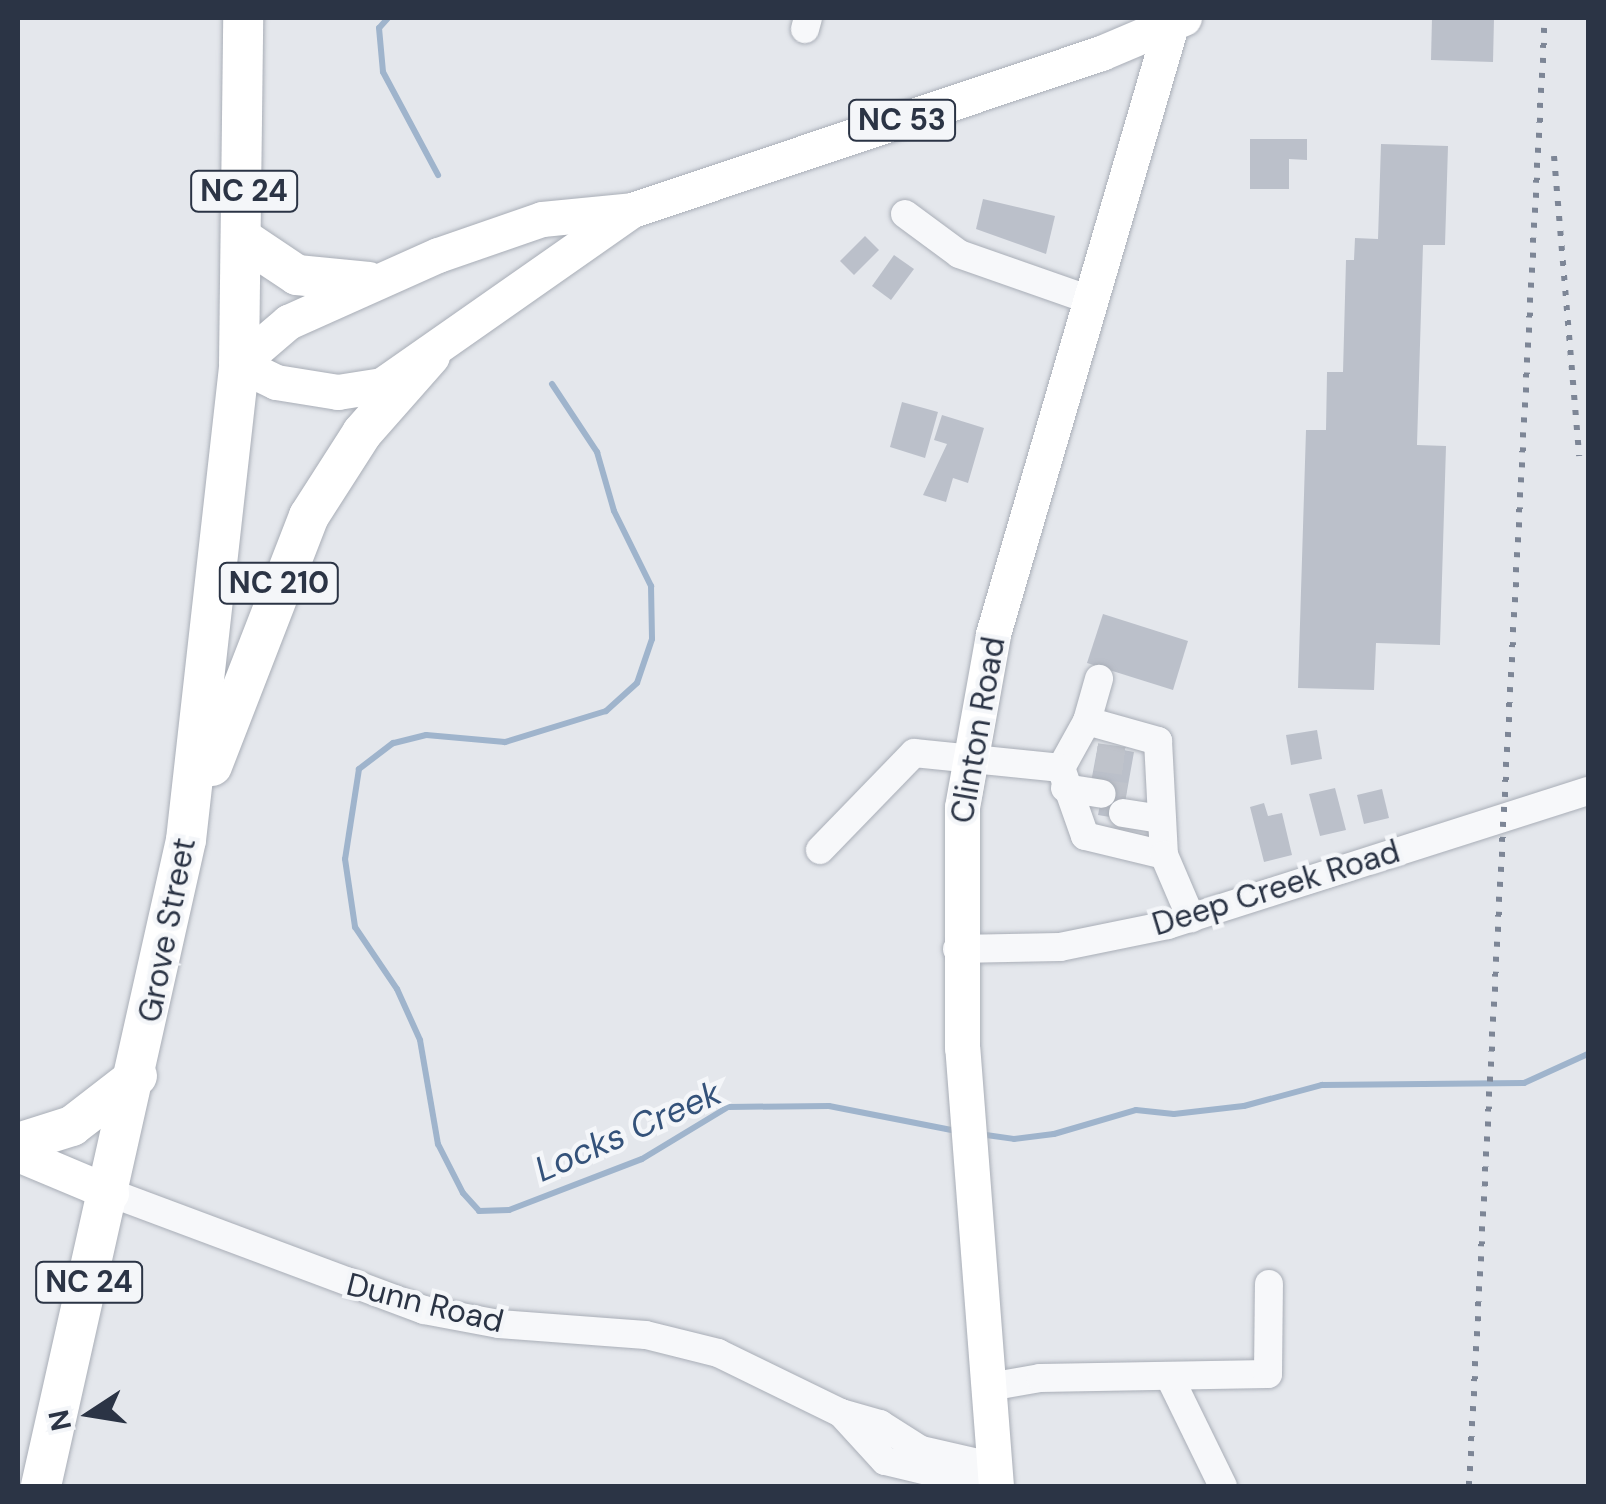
<!DOCTYPE html>
<html>
<head>
<meta charset="utf-8">
<style>
  body { margin:0 }
  #map { position:relative; width:1606px; height:1504px; overflow:hidden; background:#e4e7ec; font-family:"DM Sans",sans-serif }
  div>[style] { position:absolute }
  .stream>* { height:6px; margin:-3px; padding:0 3px; transform-origin:3px; border-radius:3px; background:#9fb4cc }
  .building>* { inset:0; background:#bbc0ca }
  .minor-tunnel>* { height:28px; margin-top:-14px; transform-origin:0; background:repeating-linear-gradient(90deg,#bfc3cb 0 28px,transparent 0 42px) }
  .roads { filter:drop-shadow(0 0 2px #a9aeb7) drop-shadow(0 0 2px #a9aeb7) }
  .minor>* { height:28px; margin:-14px; padding:0 14px; transform-origin:14px; border-radius:14px; background:#f7f8fa }
  .major>* { height:35px; margin:-17.5px; padding:0 17.5px; transform-origin:17.5px; border-radius:17.5px; background:#fff }
  .highway>* { height:40px; margin:-20px; padding:0 20px; transform-origin:20px; border-radius:20px; background:#fff }
  .rail>* { height:6px; margin-top:-3px; transform-origin:0; background:repeating-linear-gradient(90deg,#7d8696 0 5px,transparent 0 15px) }
  span { translate:-50% -50%; white-space:nowrap; text-align:center; line-height:1.15; -webkit-text-stroke:9px #f4f6f9; paint-order:stroke }
  .shield-label span { padding:2px 8px; background:#f4f6f9; border:2px solid; border-radius:8px; -webkit-text-stroke-width:0 }
  .shield-label { font-size:30px; color:#2b3445; font-weight:700 }
  .street-label { font-size:32px; color:#2b3445 }
  .water-label { font-size:35px; color:#34527a; font-style:italic }
  .frame { position:absolute; inset:0; border:20px solid #2b3445; pointer-events:none }
  .north { position:absolute; left:40px; top:1364px; width:100px; height:100px; -webkit-text-stroke:8px #f4f6f9; paint-order:stroke; rotate:258deg; font-size:28px; font-weight:700; line-height:40px; text-align:center; color:#2b3445 }
  .north::after { content:''; display:block; margin:auto; width:35px; height:45px; background:#2b3445; clip-path:polygon(50% 0,100% 100%,50% 72%,0 100%) }
</style>
</head>
<body>
<div id="map">
  <div class="stream">
    <i style="left:388px;top:18px;width:13px;rotate:132deg"></i>
    <i style="left:379px;top:28px;width:44px;rotate:84.8deg"></i>
    <i style="left:383px;top:72px;width:117px;rotate:61.9deg"></i>
    <i style="left:552px;top:384px;width:82px;rotate:56.5deg"></i>
    <i style="left:597px;top:452px;width:61px;rotate:73.9deg"></i>
    <i style="left:614px;top:511px;width:84px;rotate:63.7deg"></i>
    <i style="left:651px;top:586px;width:53px;rotate:88.9deg"></i>
    <i style="left:652px;top:639px;width:46px;rotate:108.8deg"></i>
    <i style="left:637px;top:683px;width:42px;rotate:137.9deg"></i>
    <i style="left:606px;top:711px;width:106px;rotate:162.9deg"></i>
    <i style="left:505px;top:742px;width:79px;rotate:-174.9deg"></i>
    <i style="left:426px;top:735px;width:34px;rotate:166deg"></i>
    <i style="left:393px;top:743px;width:43px;rotate:142.6deg"></i>
    <i style="left:359px;top:769px;width:91px;rotate:98.8deg"></i>
    <i style="left:345px;top:859px;width:69px;rotate:81.6deg"></i>
    <i style="left:355px;top:927px;width:75px;rotate:55.9deg"></i>
    <i style="left:397px;top:989px;width:56px;rotate:65.7deg"></i>
    <i style="left:420px;top:1040px;width:106px;rotate:80.2deg"></i>
    <i style="left:438px;top:1144px;width:55px;rotate:63deg"></i>
    <i style="left:463px;top:1193px;width:24px;rotate:48deg"></i>
    <i style="left:479px;top:1211px;width:30px;rotate:-2deg"></i>
    <i style="left:509px;top:1210px;width:142px;rotate:-21deg"></i>
    <i style="left:642px;top:1159px;width:100px;rotate:-31.2deg"></i>
    <i style="left:728px;top:1107px;width:101px;rotate:-0.6deg"></i>
    <i style="left:829px;top:1106px;width:130px;rotate:11.1deg"></i>
    <i style="left:979px;top:1134px;width:35px;rotate:8deg"></i>
    <i style="left:1014px;top:1139px;width:40px;rotate:-7.1deg"></i>
    <i style="left:1054px;top:1134px;width:85px;rotate:-16.3deg"></i>
    <i style="left:1136px;top:1110px;width:38px;rotate:6deg"></i>
    <i style="left:1174px;top:1114px;width:70px;rotate:-6.5deg"></i>
    <i style="left:1244px;top:1106px;width:81px;rotate:-15.1deg"></i>
    <i style="left:1322px;top:1085px;width:202px;rotate:-0.6deg"></i>
    <i style="left:1524px;top:1083px;width:70px;rotate:-24.4deg"></i>
  </div>
  <div class="building">
    <i style="clip-path:polygon(1432px 18px,1494px 18px,1493px 62px,1431px 60px)"></i>
    <i style="clip-path:polygon(1250px 139px,1307px 139px,1307px 160px,1289px 159px,1289px 189px,1250px 189px)"></i>
    <i style="clip-path:polygon(1381px 144px,1448px 146px,1445px 245px,1423px 245px,1417px 445px,1446px 446px,1440px 645px,1376px 643px,1374px 690px,1298px 688px,1306px 430px,1326px 430px,1327px 372px,1343px 372px,1346px 260px,1354px 260px,1355px 238px,1378px 239px)"></i>
    <i style="clip-path:polygon(983px 199px,1055px 216px,1046px 254px,976px 229px)"></i>
    <i style="clip-path:polygon(865px 236px,879px 250px,854px 275px,840px 261px)"></i>
    <i style="clip-path:polygon(894px 255px,914px 269px,891px 300px,872px 286px)"></i>
    <i style="clip-path:polygon(902px 402px,938px 412px,925px 458px,890px 447px)"></i>
    <i style="clip-path:polygon(942px 415px,984px 428px,968px 483px,953px 478px,946px 502px,923px 495px,947px 444px,934px 440px)"></i>
    <i style="clip-path:polygon(1103px 614px,1188px 641px,1173px 690px,1087px 663px)"></i>
    <i style="clip-path:polygon(1317px 730px,1322px 759px,1291px 765px,1286px 735px)"></i>
    <i style="clip-path:polygon(1098px 745px,1134px 752px,1122px 819px,1098px 815px,1104px 784px,1091px 782px)"></i>
    <i style="clip-path:polygon(1335px 788px,1346px 830px,1320px 836px,1309px 794px)"></i>
    <i style="clip-path:polygon(1382px 789px,1389px 818px,1364px 824px,1357px 795px)"></i>
    <i style="clip-path:polygon(1264px 803px,1268px 816px,1282px 813px,1292px 855px,1264px 862px,1250px 807px)"></i>
  </div>
  <div class="minor-tunnel">
    <i style="left:1096px;top:757px;width:36px;rotate:8deg"></i>
    <i style="left:1102px;top:794px;width:24px;rotate:7deg"></i>
  </div>
  <div class="roads">
    <div class="minor">
      <i style="left:805px;top:29px;width:11px;rotate:-75deg"></i>
      <i style="left:905px;top:214px;width:67px;rotate:36.5deg"></i>
      <i style="left:959px;top:254px;width:139px;rotate:19.3deg"></i>
      <i style="left:1087px;top:721px;width:44px;rotate:-74.1deg"></i>
      <i style="left:1061px;top:768px;width:54px;rotate:-61deg"></i>
      <i style="left:1087px;top:721px;width:74px;rotate:15.7deg"></i>
      <i style="left:1158px;top:741px;width:114px;rotate:87deg"></i>
      <i style="left:1065px;top:788px;width:37px;rotate:9deg"></i>
      <i style="left:1123px;top:813px;width:39px;rotate:9deg"></i>
      <i style="left:820px;top:850px;width:135px;rotate:-45.9deg"></i>
      <i style="left:914px;top:753px;width:148px;rotate:5.8deg"></i>
      <i style="left:1061px;top:768px;width:72px;rotate:70.6deg"></i>
      <i style="left:1085px;top:836px;width:81px;rotate:13.5deg"></i>
      <i style="left:1164px;top:855px;width:69px;rotate:66.8deg"></i>
      <i style="left:957px;top:949px;width:103px;rotate:-1.1deg"></i>
      <i style="left:1060px;top:947px;width:110px;rotate:-11.5deg"></i>
      <i style="left:1168px;top:925px;width:441px;rotate:-17.7deg"></i>
      <i style="left:111px;top:1193px;width:334px;rotate:20.5deg"></i>
      <i style="left:424px;top:1310px;width:76px;rotate:10.6deg"></i>
      <i style="left:499px;top:1324px;width:147px;rotate:4.3deg"></i>
      <i style="left:646px;top:1335px;width:74px;rotate:14deg"></i>
      <i style="left:718px;top:1353px;width:137px;rotate:26deg"></i>
      <i style="left:841px;top:1413px;width:41px;rotate:15.8deg"></i>
      <i style="left:880px;top:1424px;width:49px;rotate:32.4deg"></i>
      <i style="left:921px;top:1450px;width:76px;rotate:12.9deg"></i>
      <i style="left:1171px;top:1380px;width:118px;rotate:63.9deg"></i>
      <i style="left:989px;top:1387px;width:52px;rotate:-10deg"></i>
      <i style="left:1040px;top:1378px;width:228px;rotate:-1deg"></i>
      <i style="left:1268px;top:1374px;width:90px;rotate:-89.4deg"></i>
      <i style="left:841px;top:1413px;width:65px;rotate:47.5deg"></i>
      <i style="left:885px;top:1461px;width:74px;rotate:13.3deg"></i>
      <i style="left:957px;top:1478px;width:38px;rotate:-17deg"></i>
    </div>
    <div class="major">
      <i style="left:632px;top:210px;width:305px;rotate:145deg"></i>
      <i style="left:382px;top:385px;width:45px;rotate:171deg"></i>
      <i style="left:338px;top:392px;width:63px;rotate:-170.8deg"></i>
      <i style="left:276px;top:382px;width:41px;rotate:-154.1deg"></i>
      <i style="left:239px;top:364px;width:65px;rotate:-40.6deg"></i>
      <i style="left:288px;top:322px;width:164px;rotate:-24.1deg"></i>
      <i style="left:438px;top:255px;width:110px;rotate:-19.1deg"></i>
      <i style="left:542px;top:219px;width:90px;rotate:-5.7deg"></i>
      <i style="left:632px;top:210px;width:495px;rotate:-18.5deg"></i>
      <i style="left:1101px;top:53px;width:90px;rotate:-22.9deg"></i>
      <i style="left:18px;top:1154px;width:101px;rotate:22.8deg"></i>
      <i style="left:996px;top:1486px;width:439px;rotate:-94.4deg"></i>
      <i style="left:962px;top:1048px;width:241px;rotate:-90deg"></i>
      <i style="left:962px;top:807px;width:176px;rotate:-79.8deg"></i>
      <i style="left:993px;top:634px;width:642px;rotate:-73.71deg"></i>
    </div>
    <div class="highway">
      <i style="left:243px;top:239px;width:65px;rotate:33.7deg"></i>
      <i style="left:297px;top:275px;width:72px;rotate:5.6deg"></i>
      <i style="left:212px;top:766px;width:268px;rotate:-68.8deg"></i>
      <i style="left:309px;top:516px;width:98px;rotate:-57.4deg"></i>
      <i style="left:362px;top:433px;width:103px;rotate:-48.6deg"></i>
      <i style="left:18px;top:1143px;width:57px;rotate:-17.5deg"></i>
      <i style="left:72px;top:1126px;width:82px;rotate:-37.6deg"></i>
      <i style="left:41px;top:1486px;width:662px;rotate:-77.35deg"></i>
      <i style="left:186px;top:840px;width:479px;rotate:-83.6deg"></i>
      <i style="left:239px;top:364px;width:346px;rotate:-89.3deg"></i>
    </div>
  </div>
  <div class="rail">
    <i style="left:1554px;top:156px;width:301px;rotate:85.2deg"></i>
    <i style="left:1469px;top:1486px;width:1470px;rotate:-87.04deg"></i>
  </div>
  <div class="shield-label">
    <span style="left:902px;top:120px">NC 53</span>
    <span style="left:244px;top:191px">NC 24</span>
    <span style="left:279px;top:583px">NC 210</span>
    <span style="left:89px;top:1282px">NC 24</span>
  </div>
  <div class="street-label">
    <span style="left:978px;top:730px;rotate:-80deg">Clinton Road</span>
    <span style="left:1276px;top:888px;rotate:-17deg">Deep Creek Road</span>
    <span style="left:167px;top:930px;rotate:-79deg">Grove Street</span>
    <span style="left:425px;top:1303px;rotate:14deg">Dunn Road</span>
  </div>
  <div class="water-label">
    <span style="left:628px;top:1131px;rotate:-24deg">Locks Creek</span>
  </div>
  <div class="frame"></div>
  <div class="north">N</div>
</div>
</body>
</html>
